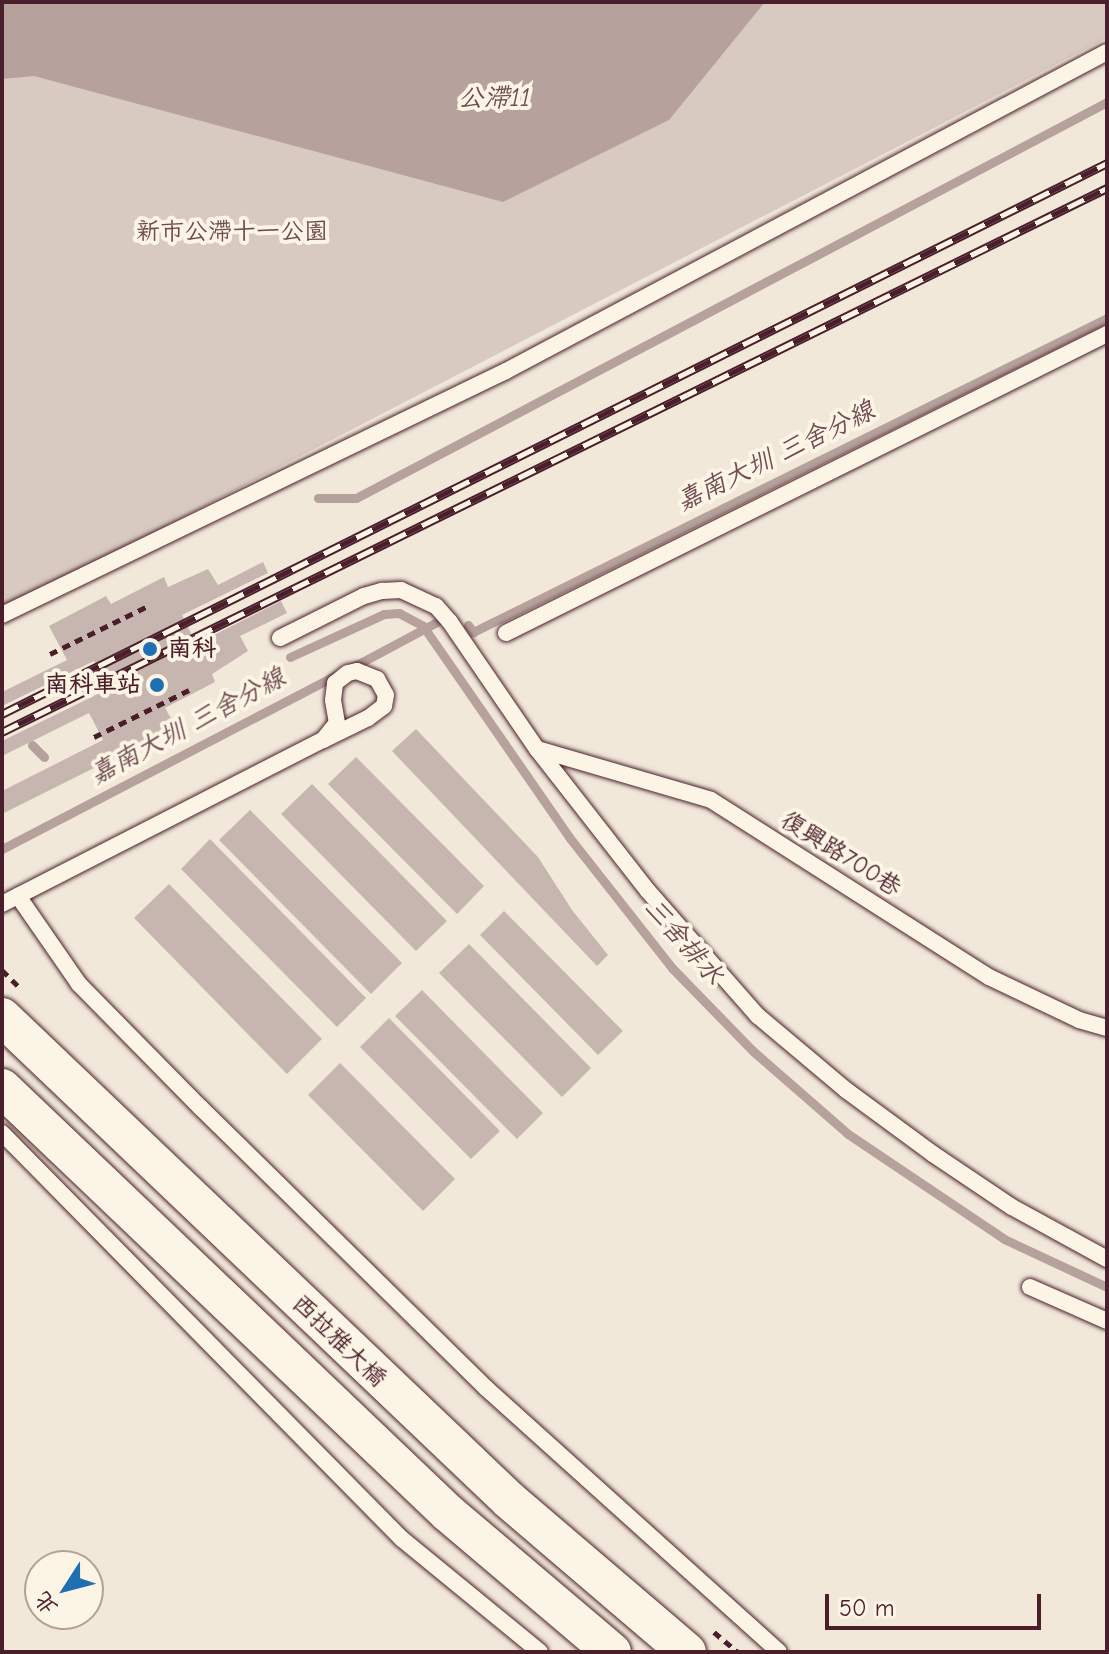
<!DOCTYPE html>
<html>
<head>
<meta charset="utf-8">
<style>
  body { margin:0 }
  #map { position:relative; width:1109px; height:1654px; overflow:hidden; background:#f1e8da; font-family:"Comic Neue","LXGW WenKai TC",sans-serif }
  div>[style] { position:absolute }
  .green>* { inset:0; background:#d8cac0 }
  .water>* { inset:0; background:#b6a19c }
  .stream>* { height:9px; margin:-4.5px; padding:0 4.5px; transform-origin:4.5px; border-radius:4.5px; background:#b6a19c }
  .building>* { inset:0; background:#c7b6af }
  .path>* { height:5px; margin-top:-2.5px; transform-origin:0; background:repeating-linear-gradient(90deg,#4a1f2b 0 8px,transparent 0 14px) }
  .roads { filter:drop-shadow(0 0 2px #4a1f2b) drop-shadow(0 0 2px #4a1f2b) }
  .service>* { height:16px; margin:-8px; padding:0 8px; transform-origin:8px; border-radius:8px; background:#fcf5e5 }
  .tertiary>* { height:38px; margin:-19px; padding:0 19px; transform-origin:19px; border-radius:19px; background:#fcf5e5 }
  .rail>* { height:9px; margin-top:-4.5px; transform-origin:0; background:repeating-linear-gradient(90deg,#fcf5e5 0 18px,#4a1f2b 0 36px); box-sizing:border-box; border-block:2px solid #4a1f2b }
  .dots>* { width:22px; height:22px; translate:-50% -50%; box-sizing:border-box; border:4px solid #fcf5e5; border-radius:50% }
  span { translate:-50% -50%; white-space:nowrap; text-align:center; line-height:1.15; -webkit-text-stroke:8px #fcf5e5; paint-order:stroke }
  .park-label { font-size:24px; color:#6e4a50 }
  .poi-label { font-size:24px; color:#4a1f2b; font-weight:700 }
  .left { translate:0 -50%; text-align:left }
  .right { translate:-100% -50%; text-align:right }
  .street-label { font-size:24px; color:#4a1f2b }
  .water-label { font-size:26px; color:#704c53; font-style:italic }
  .frame { position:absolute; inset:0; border:4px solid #4a1f2b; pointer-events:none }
  .north { position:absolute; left:24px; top:1550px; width:80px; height:80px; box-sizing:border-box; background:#fcf5e5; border:2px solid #b59f9b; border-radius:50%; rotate:234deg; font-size:22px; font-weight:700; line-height:32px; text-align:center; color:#4a1f2b }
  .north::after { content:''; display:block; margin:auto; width:28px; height:36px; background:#1f6fb2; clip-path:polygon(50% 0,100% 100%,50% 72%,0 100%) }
  .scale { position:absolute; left:825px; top:1594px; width:216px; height:36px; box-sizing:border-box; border:4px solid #4a1f2b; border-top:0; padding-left:10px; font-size:24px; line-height:28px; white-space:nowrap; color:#4a1f2b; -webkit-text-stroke:6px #fcf5e5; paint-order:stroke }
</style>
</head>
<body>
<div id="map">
  <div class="green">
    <i style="clip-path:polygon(2px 2px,1107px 2px,1107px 38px,2px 611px)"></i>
  </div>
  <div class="water">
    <i style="clip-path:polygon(2px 2px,765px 2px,669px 120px,503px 202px,34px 76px,2px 79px)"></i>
  </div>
  <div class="stream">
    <i style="left:318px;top:498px;width:38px"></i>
    <i style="left:356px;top:498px;width:849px;rotate:-27.8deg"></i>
    <i style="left:468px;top:625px;width:9px;rotate:54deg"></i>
    <i style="left:473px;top:632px;width:707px;rotate:-26.35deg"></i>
    <i style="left:290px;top:657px;width:103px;rotate:-24.6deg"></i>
    <i style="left:384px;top:614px;width:15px;rotate:-4deg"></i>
    <i style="left:399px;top:613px;width:27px;rotate:28deg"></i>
    <i style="left:423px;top:626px;width:257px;rotate:55.3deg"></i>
    <i style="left:569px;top:837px;width:167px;rotate:51.8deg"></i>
    <i style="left:672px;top:968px;width:116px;rotate:45.7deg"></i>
    <i style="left:753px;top:1051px;width:126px;rotate:41.1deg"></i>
    <i style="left:848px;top:1134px;width:188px;rotate:33.9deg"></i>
    <i style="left:1004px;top:1239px;width:114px;rotate:25deg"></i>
    <i style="left:349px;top:669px;width:100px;rotate:-28.1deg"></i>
    <i style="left:32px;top:745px;width:17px;rotate:45deg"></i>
    <i style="left:2px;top:849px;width:377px;rotate:-27.5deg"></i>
  </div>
  <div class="building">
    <i style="clip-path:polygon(263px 562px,268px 573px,182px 615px,196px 644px,281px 601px,287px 613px,240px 636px,248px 651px,212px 674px,215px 682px,165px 708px,176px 727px,2px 814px,2px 791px,103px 740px,89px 713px,2px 756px,2px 741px,108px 689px,94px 661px,2px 706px,2px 692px,67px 660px,49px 626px,106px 596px,111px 604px,164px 577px,168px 587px,208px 569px,218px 585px)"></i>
    <i style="clip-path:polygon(416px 729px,538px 857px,572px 910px,608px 955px,597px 966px,392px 751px)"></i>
    <i style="clip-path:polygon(356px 757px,484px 886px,457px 914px,328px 784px)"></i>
    <i style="clip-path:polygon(312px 784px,447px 921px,416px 951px,281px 814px)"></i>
    <i style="clip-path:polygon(250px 810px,402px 963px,371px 994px,219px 840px)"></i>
    <i style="clip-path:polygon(210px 839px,366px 998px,337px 1027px,181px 869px)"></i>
    <i style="clip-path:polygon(169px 884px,322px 1039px,287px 1074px,134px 918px)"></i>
    <i style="clip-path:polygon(504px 911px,623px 1031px,598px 1055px,480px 935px)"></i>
    <i style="clip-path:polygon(469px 944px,591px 1068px,562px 1097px,439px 973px)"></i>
    <i style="clip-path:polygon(422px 990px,543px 1113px,517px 1139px,395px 1016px)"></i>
    <i style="clip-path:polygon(389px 1018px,500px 1131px,471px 1159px,360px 1047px)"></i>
    <i style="clip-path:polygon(340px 1063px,455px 1179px,423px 1211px,308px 1095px)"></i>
  </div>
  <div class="path">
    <i style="left:50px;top:654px;width:109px;rotate:-26.1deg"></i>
    <i style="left:94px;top:737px;width:106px;rotate:-26.3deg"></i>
    <i style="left:2px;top:970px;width:27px;rotate:45deg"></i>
    <i style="left:714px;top:1632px;width:31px;rotate:40deg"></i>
  </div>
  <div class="roads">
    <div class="service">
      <i style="left:2px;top:615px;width:560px;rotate:-25.83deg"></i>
      <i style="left:506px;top:371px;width:680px;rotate:-27.96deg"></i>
      <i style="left:506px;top:633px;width:671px;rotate:-26.45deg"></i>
      <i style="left:280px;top:638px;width:94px;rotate:-26.6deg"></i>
      <i style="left:364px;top:596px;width:19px;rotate:-16deg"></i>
      <i style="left:382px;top:591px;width:19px;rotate:-3deg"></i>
      <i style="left:401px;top:590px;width:38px;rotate:25deg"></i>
      <i style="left:436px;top:606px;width:21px;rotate:49deg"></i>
      <i style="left:450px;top:622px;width:154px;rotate:55.6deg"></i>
      <i style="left:537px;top:749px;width:180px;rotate:52deg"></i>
      <i style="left:648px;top:891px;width:167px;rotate:48.7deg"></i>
      <i style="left:758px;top:1016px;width:115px;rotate:40.1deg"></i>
      <i style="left:846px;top:1090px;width:108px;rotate:36.3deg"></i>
      <i style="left:933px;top:1154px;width:95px;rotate:33.9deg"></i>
      <i style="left:1012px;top:1207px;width:108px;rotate:28.7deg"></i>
      <i style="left:357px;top:671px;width:22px;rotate:22deg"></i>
      <i style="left:377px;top:679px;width:18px;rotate:61deg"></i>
      <i style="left:386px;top:695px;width:11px;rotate:100deg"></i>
      <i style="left:384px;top:706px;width:20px;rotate:143deg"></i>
      <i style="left:368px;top:718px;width:50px;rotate:153.9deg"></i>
      <i style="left:323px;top:740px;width:22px;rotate:-51deg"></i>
      <i style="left:337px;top:723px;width:23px;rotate:-100deg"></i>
      <i style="left:333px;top:700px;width:17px;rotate:-83deg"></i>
      <i style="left:335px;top:683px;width:16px;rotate:-38deg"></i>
      <i style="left:348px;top:673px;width:9px;rotate:-13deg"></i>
      <i style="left:537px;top:749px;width:181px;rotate:16.3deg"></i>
      <i style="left:711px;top:800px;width:330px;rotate:32.5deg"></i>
      <i style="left:989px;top:977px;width:100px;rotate:25.5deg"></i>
      <i style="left:1079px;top:1020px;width:29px;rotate:16deg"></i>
      <i style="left:18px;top:896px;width:107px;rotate:55.3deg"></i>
      <i style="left:79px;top:984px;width:173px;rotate:45.5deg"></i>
      <i style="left:200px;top:1107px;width:401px;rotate:44.5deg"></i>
      <i style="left:486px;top:1388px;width:394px;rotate:42deg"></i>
      <i style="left:2px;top:904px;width:360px;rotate:-27.1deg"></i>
      <i style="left:2px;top:1133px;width:570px;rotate:45.43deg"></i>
      <i style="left:402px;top:1539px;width:178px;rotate:39.3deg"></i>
      <i style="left:1030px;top:1287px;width:84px;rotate:23.8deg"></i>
    </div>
    <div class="tertiary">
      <i style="left:2px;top:1017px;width:700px;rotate:43.61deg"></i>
      <i style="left:509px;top:1500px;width:234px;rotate:40.5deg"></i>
      <i style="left:2px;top:1088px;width:616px;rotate:43.62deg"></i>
      <i style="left:448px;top:1513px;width:215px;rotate:40.3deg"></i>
    </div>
  </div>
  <div class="rail">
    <i style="left:2px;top:714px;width:1235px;rotate:-26.5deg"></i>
    <i style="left:2px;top:732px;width:1232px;rotate:-26.21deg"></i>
  </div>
  <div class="dots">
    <i style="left:150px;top:649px;background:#1f6fb2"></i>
    <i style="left:157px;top:685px;background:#1f6fb2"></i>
  </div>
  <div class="park-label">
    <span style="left:232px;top:232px">新市公滯十一公園</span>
  </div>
  <div class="poi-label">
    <span class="left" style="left:168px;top:649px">南科</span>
    <span class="right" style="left:141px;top:685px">南科車站</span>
  </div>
  <div class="street-label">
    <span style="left:841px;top:854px;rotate:32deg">復興路700巷</span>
    <span style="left:339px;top:1341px;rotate:44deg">西拉雅大橋</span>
  </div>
  <div class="water-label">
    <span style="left:494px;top:99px">公滯11</span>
    <span style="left:776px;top:457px;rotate:-26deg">嘉南大圳 三舍分線</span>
    <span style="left:188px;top:727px;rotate:-28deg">嘉南大圳 三舍分線</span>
    <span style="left:683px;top:942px;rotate:49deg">三舍排水</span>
  </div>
  <div class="frame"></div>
  <div class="north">北</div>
  <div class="scale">50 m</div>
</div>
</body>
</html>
